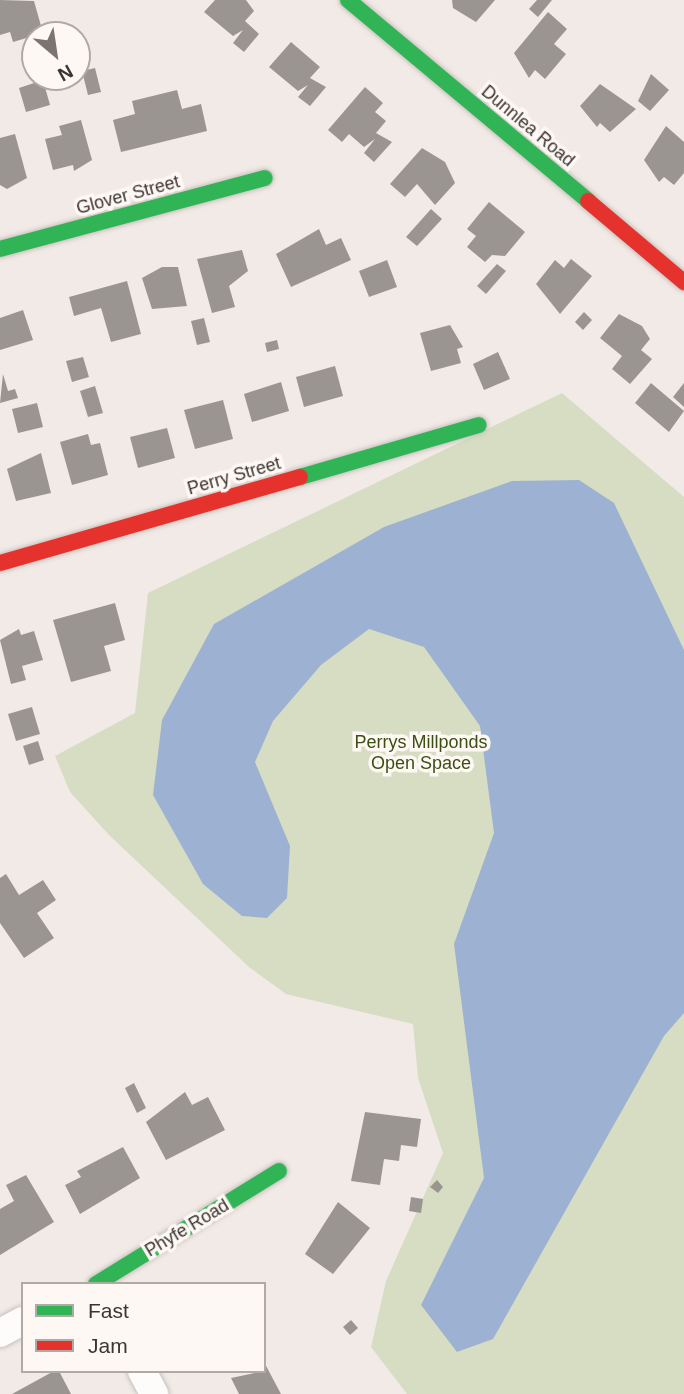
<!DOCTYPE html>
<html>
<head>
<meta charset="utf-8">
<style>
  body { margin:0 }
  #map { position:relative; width:684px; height:1394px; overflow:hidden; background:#f2eae6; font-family:Helvetica,sans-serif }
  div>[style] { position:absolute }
  .green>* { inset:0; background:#d6ddc2 }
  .water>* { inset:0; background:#9db2d2 }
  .building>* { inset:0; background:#9b9592 }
  .roads { filter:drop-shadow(0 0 2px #c7c1bd) drop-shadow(0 0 2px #c7c1bd) }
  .street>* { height:28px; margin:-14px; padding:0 14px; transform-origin:14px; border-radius:14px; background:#fdfcfb }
  .fast>* { height:16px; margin:-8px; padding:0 8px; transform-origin:8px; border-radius:8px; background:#30b455 }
  .jam>* { height:16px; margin:-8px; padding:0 8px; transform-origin:8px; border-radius:8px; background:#e5322d }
  span { translate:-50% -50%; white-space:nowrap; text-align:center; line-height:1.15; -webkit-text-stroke:7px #fef8f4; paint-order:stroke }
  .street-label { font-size:18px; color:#3b3532 }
  .park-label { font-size:18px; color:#3c4f13 }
  .legend { position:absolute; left:21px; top:1282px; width:245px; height:91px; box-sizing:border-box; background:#fef8f4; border:2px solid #b0aaa6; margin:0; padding:9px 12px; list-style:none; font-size:21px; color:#3b3532 }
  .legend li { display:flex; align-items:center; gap:14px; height:35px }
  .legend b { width:35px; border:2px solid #b0aaa6 }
  .north { position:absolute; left:21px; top:21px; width:70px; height:70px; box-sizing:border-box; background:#fef8f4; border:2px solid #b0aaa6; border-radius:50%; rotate:151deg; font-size:19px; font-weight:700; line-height:28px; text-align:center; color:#3b3532 }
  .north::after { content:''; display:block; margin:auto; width:24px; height:32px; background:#7b7471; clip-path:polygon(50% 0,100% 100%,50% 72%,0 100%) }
</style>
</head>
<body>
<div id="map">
  <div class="green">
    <i style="clip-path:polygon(562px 393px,684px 497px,684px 1394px,407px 1394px,371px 1347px,386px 1281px,443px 1153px,418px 1078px,413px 1024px,286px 994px,249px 967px,109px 835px,70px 792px,55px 756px,135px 713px,148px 593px)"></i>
  </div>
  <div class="water">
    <i style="clip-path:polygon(579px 480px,614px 503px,684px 650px,684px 1013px,664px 1036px,493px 1339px,457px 1352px,421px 1305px,484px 1178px,454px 944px,494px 833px,480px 726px,424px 647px,369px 629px,321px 665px,273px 721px,255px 762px,290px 846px,287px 898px,267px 918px,242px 916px,203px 884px,153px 795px,162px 720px,214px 624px,384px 527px,512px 481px)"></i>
  </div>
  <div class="building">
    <i style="clip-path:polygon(0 0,34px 1px,43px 33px,13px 42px,10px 32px,0 35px)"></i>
    <i style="clip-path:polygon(215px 0,246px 0,254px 11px,245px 21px,259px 34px,244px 52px,233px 43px,243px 30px,233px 36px,204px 12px)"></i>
    <i style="clip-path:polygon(452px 0,495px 0,476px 22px,453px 8px)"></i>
    <i style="clip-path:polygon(537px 0,552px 0,538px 17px,529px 9px)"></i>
    <i style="clip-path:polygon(548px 12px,567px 29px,554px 44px,566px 54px,545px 79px,535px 70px,529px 78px,514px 53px)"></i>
    <i style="clip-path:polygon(291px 42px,320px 67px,310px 78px,326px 87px,310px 106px,298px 97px,308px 85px,298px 91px,269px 67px)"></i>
    <i style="clip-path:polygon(95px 68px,101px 92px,88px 95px,82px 71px)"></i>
    <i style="clip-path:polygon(651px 74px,669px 90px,650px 111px,638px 101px)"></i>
    <i style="clip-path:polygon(43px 80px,50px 105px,26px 112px,19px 88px)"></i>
    <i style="clip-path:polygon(600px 84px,636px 109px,610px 132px,600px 123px,597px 127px,580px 106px)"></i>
    <i style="clip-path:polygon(365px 87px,383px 103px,375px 112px,386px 121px,376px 133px,392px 142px,374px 162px,364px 153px,375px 139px,364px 147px,349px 134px,342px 142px,328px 130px)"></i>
    <i style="clip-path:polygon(177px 90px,182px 109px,201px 104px,207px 131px,121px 152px,113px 120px,135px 114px,132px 101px)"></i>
    <i style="clip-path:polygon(81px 120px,92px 160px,74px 171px,73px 165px,53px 170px,45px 139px,62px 135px,59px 126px)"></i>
    <i style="clip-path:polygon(666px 126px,684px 142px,684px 173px,674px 185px,664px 177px,659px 182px,644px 160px)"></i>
    <i style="clip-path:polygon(15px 134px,27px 178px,7px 189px,0 185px,0 138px)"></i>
    <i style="clip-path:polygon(422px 148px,445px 162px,455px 183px,435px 205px,417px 184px,405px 197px,390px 184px)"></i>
    <i style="clip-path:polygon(489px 202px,525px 232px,505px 256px,492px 255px,485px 262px,467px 247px,476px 236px,467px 229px)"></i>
    <i style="clip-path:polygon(431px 209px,442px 219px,417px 246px,406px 237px)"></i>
    <i style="clip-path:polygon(319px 229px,326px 245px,341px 238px,351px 260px,291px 287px,276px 254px)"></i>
    <i style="clip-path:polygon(242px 250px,248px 271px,229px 286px,235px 307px,212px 313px,197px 259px)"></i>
    <i style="clip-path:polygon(571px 259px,592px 276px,560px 314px,536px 284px,555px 260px,564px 268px)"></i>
    <i style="clip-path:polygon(387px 260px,397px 287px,369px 297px,359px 271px)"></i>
    <i style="clip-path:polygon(497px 264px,506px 271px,486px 294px,477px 286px)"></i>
    <i style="clip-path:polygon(162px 267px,178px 267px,187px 306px,152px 309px,142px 278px)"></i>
    <i style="clip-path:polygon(127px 281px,141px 334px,111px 342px,101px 308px,74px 316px,69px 297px)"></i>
    <i style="clip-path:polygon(23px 310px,33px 340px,0 350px,0 318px)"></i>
    <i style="clip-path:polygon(584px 312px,592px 320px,583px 330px,575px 322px)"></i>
    <i style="clip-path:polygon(619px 314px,642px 326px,650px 339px,641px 350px,652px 359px,630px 384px,612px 369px,622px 356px,600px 338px)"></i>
    <i style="clip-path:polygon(204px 318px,210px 342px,197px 345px,191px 321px)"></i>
    <i style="clip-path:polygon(450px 325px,463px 347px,457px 349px,461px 363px,431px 371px,420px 333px)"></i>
    <i style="clip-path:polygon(277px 340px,279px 349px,267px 352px,265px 343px)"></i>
    <i style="clip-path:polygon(498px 352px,510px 379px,484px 390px,473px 364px)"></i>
    <i style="clip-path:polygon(83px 357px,89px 377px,72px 382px,66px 361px)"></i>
    <i style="clip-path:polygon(335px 366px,343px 396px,304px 407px,296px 377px)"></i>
    <i style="clip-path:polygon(3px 374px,8px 391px,15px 389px,18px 398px,0 403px)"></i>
    <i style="clip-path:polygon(281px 382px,289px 411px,252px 422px,244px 394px)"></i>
    <i style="clip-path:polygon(651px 383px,684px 411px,669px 432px,635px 403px)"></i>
    <i style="clip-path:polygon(684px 383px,684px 407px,673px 397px)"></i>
    <i style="clip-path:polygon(95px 386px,103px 413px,88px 417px,80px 391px)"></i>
    <i style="clip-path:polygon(223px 400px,233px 439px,195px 449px,184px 410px)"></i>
    <i style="clip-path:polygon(37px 403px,43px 427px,18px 433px,12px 409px)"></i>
    <i style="clip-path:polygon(167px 428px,175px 458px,138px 468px,130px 437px)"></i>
    <i style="clip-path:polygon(88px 434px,91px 445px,100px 443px,108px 475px,72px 485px,60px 442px)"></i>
    <i style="clip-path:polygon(41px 453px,51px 493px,16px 501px,7px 469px)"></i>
    <i style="clip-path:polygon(115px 603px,125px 640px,104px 646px,111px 671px,71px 682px,53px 620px)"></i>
    <i style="clip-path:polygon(19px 629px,21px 635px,34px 631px,43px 660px,22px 666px,26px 680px,11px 684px,0 640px)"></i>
    <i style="clip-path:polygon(32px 707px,40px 734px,16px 741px,8px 714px)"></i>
    <i style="clip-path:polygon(38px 741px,44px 760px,29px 765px,23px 746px)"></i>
    <i style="clip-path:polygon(6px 874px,19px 895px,43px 880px,56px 900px,37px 913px,54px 938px,24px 958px,0 923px,0 878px)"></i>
    <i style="clip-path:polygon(134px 1083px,146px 1108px,137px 1113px,125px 1088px)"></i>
    <i style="clip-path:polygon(185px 1092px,192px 1105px,208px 1097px,225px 1130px,166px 1160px,146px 1122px)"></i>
    <i style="clip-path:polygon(365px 1112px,421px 1119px,417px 1147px,401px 1145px,399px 1161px,384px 1159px,380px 1185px,351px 1181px)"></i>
    <i style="clip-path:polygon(123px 1147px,140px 1178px,80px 1214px,65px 1185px,81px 1177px,77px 1171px)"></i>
    <i style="clip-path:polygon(26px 1175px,54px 1222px,0 1255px,0 1209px,14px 1201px,6px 1185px)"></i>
    <i style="clip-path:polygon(437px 1180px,443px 1187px,438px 1193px,430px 1187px)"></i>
    <i style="clip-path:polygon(411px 1197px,423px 1199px,421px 1213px,409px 1211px)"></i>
    <i style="clip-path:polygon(338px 1202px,370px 1228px,333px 1274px,305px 1254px)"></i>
    <i style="clip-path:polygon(351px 1320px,358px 1328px,350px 1335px,343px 1327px)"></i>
    <i style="clip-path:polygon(264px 1362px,281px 1394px,239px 1394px,231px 1378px,264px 1371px)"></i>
    <i style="clip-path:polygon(59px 1371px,71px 1394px,12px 1394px,54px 1371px)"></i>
  </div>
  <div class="roads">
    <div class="street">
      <i style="left:0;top:1333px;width:26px;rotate:-28deg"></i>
      <i style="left:142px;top:1371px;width:26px;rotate:62deg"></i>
    </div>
    <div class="fast">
      <i style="left:348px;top:0;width:313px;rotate:39.9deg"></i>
      <i style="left:0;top:249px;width:274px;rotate:-15deg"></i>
      <i style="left:300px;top:477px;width:186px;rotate:-16.2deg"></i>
      <i style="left:96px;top:1284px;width:215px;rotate:-31.7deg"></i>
    </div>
    <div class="jam">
      <i style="left:588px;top:201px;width:126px;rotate:40.2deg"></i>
      <i style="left:0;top:563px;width:312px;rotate:-16deg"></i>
    </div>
  </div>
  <div class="street-label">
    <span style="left:528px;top:126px;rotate:40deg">Dunnlea Road</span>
    <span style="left:128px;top:195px;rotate:-15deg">Glover Street</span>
    <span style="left:234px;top:476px;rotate:-16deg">Perry Street</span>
    <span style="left:187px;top:1228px;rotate:-31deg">Phyfe Road</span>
  </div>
  <div class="park-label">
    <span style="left:421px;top:753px">Perrys Millponds<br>Open Space</span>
  </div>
  <ul class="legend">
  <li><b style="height:9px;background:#30b455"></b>Fast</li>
  <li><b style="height:9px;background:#e5322d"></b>Jam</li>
  </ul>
  <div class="north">N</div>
</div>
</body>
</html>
